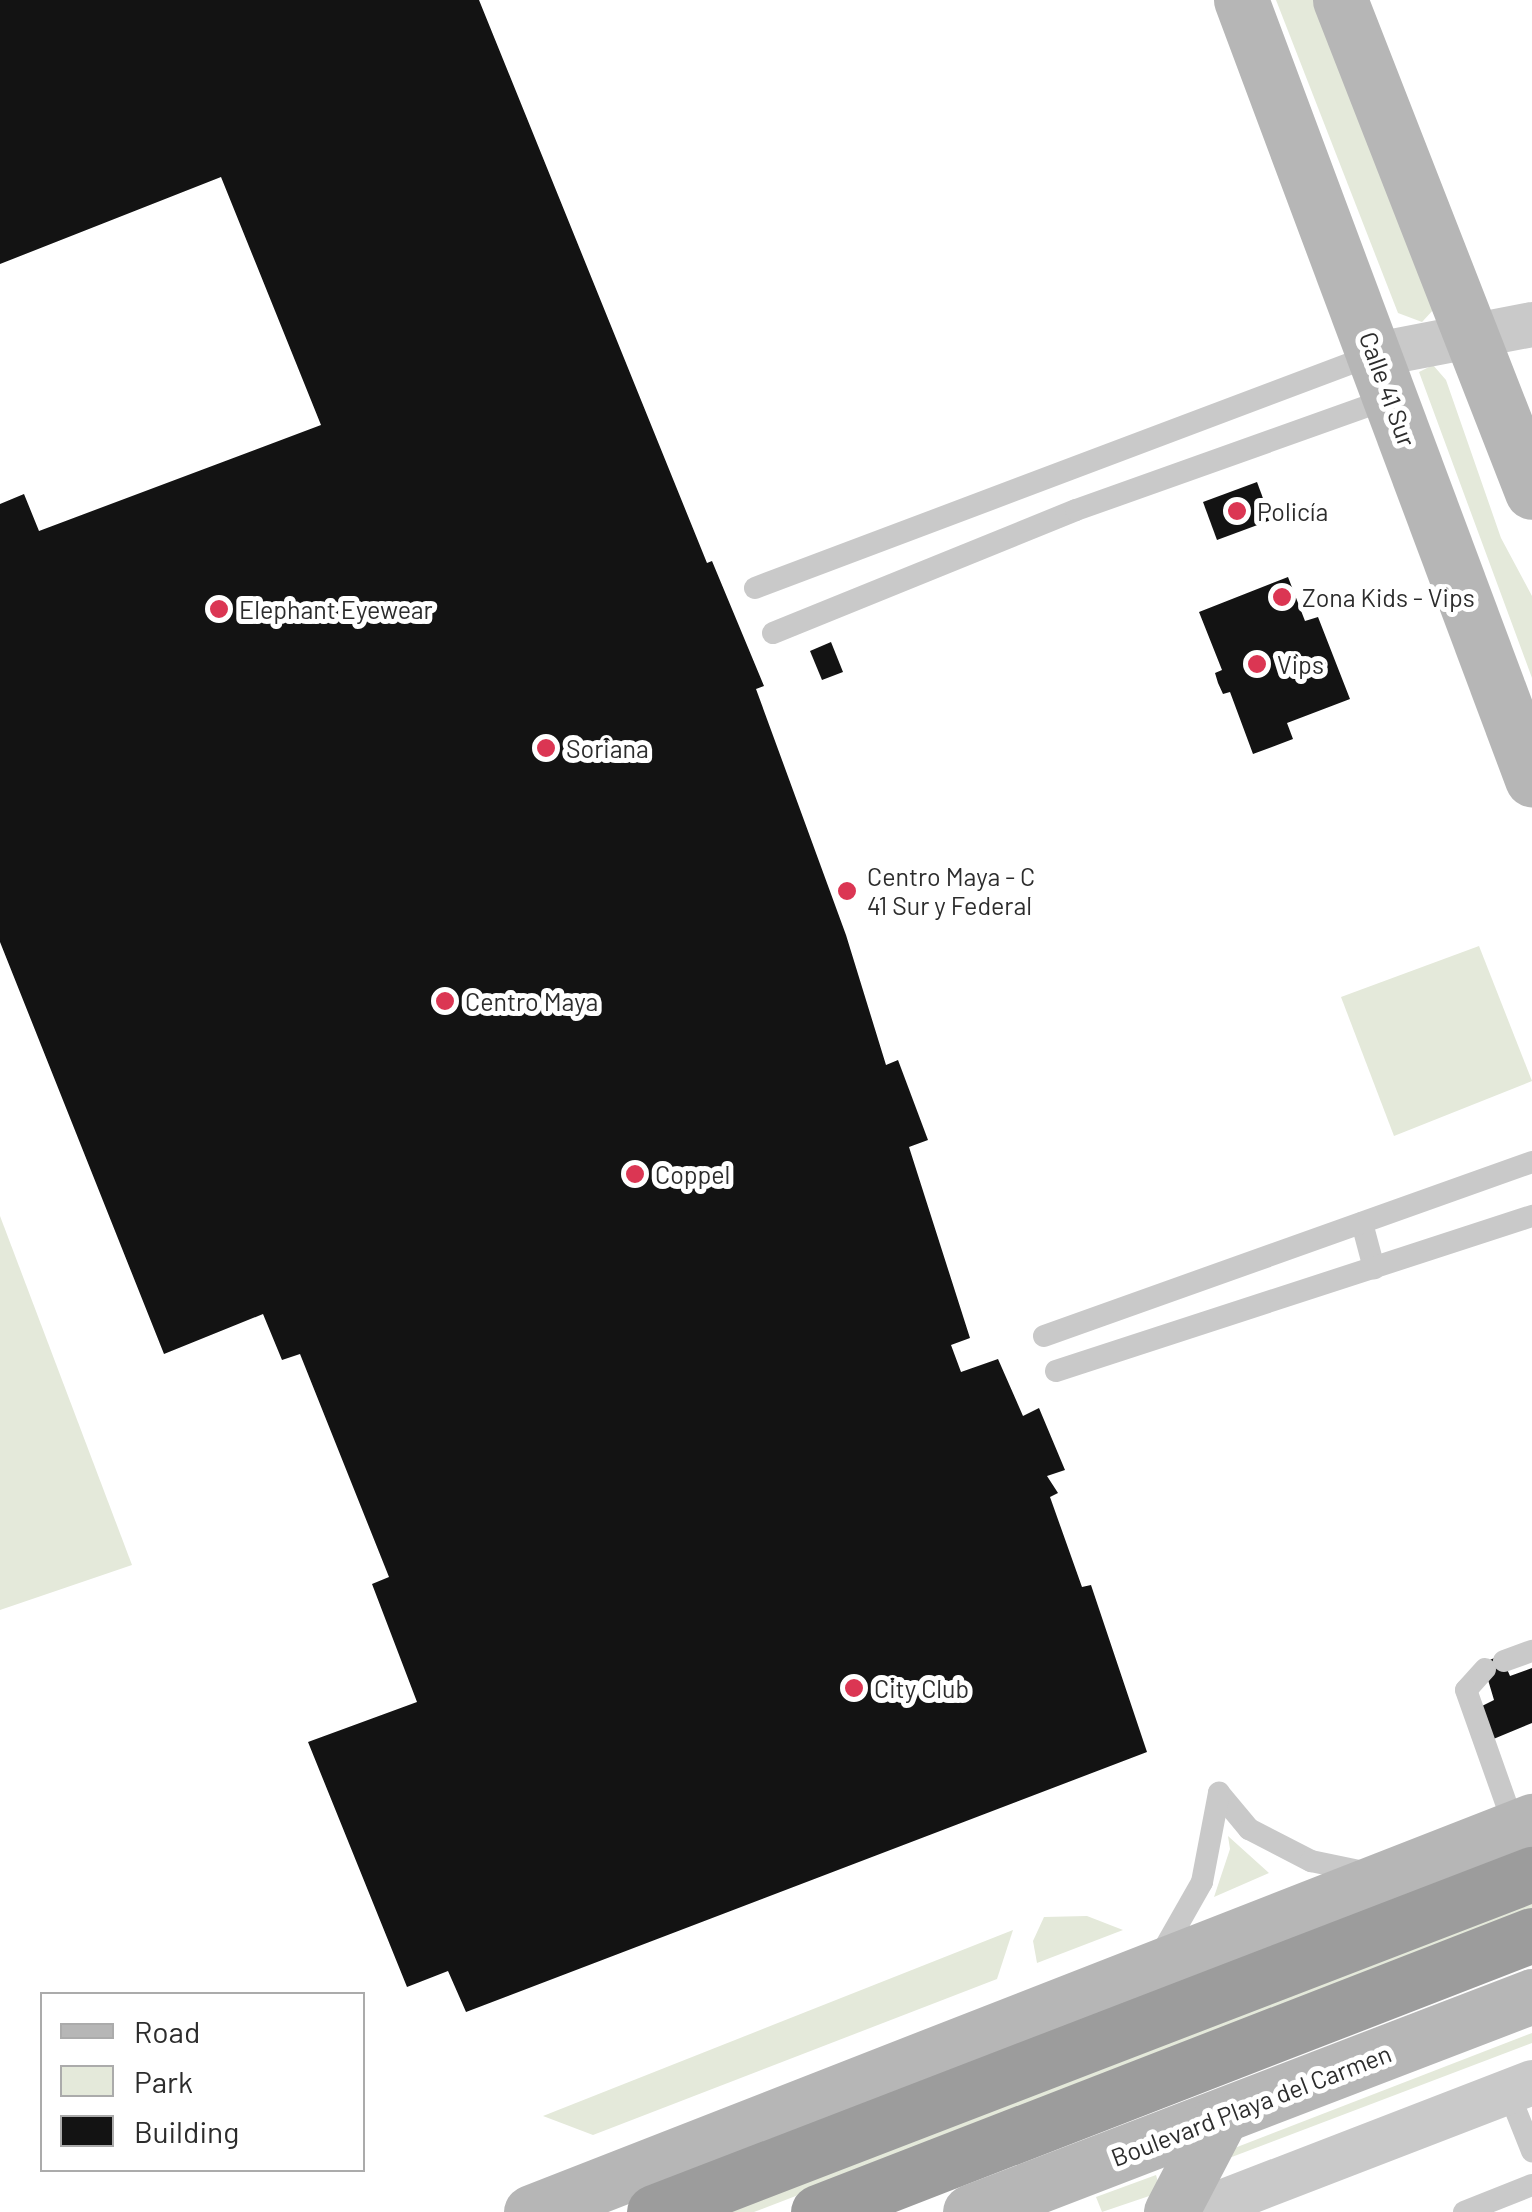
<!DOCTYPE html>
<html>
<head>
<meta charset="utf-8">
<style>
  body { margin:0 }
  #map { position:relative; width:1532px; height:2212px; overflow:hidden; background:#fff; font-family:Barlow,sans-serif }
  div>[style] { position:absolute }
  .green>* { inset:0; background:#e4e9da }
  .building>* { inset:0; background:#131313 }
  .service>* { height:22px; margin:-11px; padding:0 11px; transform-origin:11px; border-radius:11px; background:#c9c9c9 }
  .minor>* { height:45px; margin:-22.5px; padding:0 22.5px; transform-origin:22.5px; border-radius:22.5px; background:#c9c9c9 }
  .secondary>* { height:55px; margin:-27.5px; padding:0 27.5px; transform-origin:27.5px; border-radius:27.5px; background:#b6b6b6 }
  .trunk>* { height:55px; margin:-27.5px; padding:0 27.5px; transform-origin:27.5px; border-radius:27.5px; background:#9c9c9c }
  .dots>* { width:28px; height:28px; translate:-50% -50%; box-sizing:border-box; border:5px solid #fff; border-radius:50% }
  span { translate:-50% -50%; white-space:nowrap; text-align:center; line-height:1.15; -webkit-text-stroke:10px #fff; paint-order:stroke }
  .street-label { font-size:25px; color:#2c2c2c }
  .poi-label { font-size:25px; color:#2c2c2c }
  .left { translate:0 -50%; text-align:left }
  .legend { position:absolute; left:40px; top:1992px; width:325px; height:180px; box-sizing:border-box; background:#fff; border:2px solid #ababab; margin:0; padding:12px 18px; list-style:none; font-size:30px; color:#2c2c2c }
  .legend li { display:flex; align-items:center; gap:20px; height:50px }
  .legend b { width:50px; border:2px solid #ababab }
</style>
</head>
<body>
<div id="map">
  <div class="green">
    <i style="clip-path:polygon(1276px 0,1319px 0,1434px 309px,1422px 322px,1398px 313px)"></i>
    <i style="clip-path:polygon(1433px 365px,1446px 380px,1501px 538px,1532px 596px,1532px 678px,1419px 372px)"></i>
    <i style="clip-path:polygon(1479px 946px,1532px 1081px,1394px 1136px,1341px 997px)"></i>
    <i style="clip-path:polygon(0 1216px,132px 1565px,0 1610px)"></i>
    <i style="clip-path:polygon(1228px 1836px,1269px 1873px,1214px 1897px,1230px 1849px)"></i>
    <i style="clip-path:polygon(1532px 1898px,1532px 1913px,754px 2212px,716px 2212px)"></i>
    <i style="clip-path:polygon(1087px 1916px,1123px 1930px,1037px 1963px,1033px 1941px,1044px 1917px)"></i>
    <i style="clip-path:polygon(1013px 1930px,997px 1979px,593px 2135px,543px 2116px)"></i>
    <i style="clip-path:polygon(1532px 2033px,1532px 2043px,1216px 2163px,1232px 2149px)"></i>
    <i style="clip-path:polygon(1156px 2175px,1161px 2192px,1102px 2212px,1096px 2197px)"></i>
  </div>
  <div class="building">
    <i style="clip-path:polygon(0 0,479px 0,707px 563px,712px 561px,764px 686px,756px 689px,846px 935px,886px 1065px,898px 1060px,928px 1140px,909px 1147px,970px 1338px,951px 1345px,961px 1372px,998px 1359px,1023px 1416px,1039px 1408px,1065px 1470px,1047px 1476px,1058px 1493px,1050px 1497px,1082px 1587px,1091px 1585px,1147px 1752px,466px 2012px,448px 1971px,407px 1987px,308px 1742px,417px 1702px,372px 1584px,389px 1577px,300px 1354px,282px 1360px,263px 1314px,164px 1354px,0 942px,0 504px,24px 494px,39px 531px,321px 425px,221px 177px,0 264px)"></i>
    <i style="clip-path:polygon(1257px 482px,1271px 520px,1217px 540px,1203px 502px)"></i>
    <i style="clip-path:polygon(1288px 577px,1305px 621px,1318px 617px,1350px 699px,1287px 723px,1293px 739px,1253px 754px,1230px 692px,1223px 694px,1218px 683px,1215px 673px,1222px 670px,1199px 612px)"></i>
    <i style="clip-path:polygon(831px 642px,843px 672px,822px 680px,810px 651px)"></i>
    <i style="clip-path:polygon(1501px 1655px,1510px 1676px,1532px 1668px,1532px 1723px,1491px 1740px,1478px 1708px,1494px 1700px,1483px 1663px)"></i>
  </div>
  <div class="service">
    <i style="left:755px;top:588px;width:660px;rotate:-20.66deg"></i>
    <i style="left:773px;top:633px;width:327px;rotate:-22.1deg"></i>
    <i style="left:1076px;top:510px;width:334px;rotate:-19.6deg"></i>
    <i style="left:1362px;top:1223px;width:47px;rotate:75.1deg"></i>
    <i style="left:1044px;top:1336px;width:518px;rotate:-19.62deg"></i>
    <i style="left:1056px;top:1371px;width:501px;rotate:-18.04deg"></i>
    <i style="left:1504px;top:1661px;width:30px;rotate:-20deg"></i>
    <i style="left:1485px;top:1669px;width:28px;rotate:132deg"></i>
    <i style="left:1466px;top:1690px;width:146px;rotate:70.5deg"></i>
    <i style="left:1219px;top:1793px;width:47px;rotate:50.2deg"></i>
    <i style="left:1249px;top:1829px;width:70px;rotate:27.3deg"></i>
    <i style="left:1311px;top:1861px;width:59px;rotate:11.7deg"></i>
    <i style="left:1160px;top:1956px;width:85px;rotate:-60.4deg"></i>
    <i style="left:1202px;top:1882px;width:91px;rotate:-79.2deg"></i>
    <i style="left:1508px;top:2091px;width:65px;rotate:68.2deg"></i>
    <i style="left:1464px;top:2212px;width:73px;rotate:-21.7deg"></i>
  </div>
  <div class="minor">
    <i style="left:1376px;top:354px;width:159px;rotate:-10.9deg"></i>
    <i style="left:1195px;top:2212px;width:361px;rotate:-21.1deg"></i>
  </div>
  <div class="secondary">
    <i style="left:1241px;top:0;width:832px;rotate:69.52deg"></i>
    <i style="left:1340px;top:0;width:528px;rotate:68.68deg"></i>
    <i style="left:531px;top:2212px;width:1075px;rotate:-21.34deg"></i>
    <i style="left:970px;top:2212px;width:602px;rotate:-21.02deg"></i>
    <i style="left:1171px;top:2212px;width:104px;rotate:-62.4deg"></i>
  </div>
  <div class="trunk">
    <i style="left:654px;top:2212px;width:941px;rotate:-21.06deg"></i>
    <i style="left:818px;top:2212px;width:766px;rotate:-21.2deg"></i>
  </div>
  <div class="dots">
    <i style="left:1237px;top:511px;background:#db3653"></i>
    <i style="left:1282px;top:597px;background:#db3653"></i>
    <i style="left:219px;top:609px;background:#db3653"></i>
    <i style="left:1257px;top:664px;background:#db3653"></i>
    <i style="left:546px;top:748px;background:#db3653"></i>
    <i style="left:847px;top:891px;background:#db3653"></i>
    <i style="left:445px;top:1001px;background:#db3653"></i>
    <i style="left:635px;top:1174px;background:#db3653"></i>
    <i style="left:854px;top:1688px;background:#db3653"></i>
  </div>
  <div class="street-label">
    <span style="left:1388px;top:389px;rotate:70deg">Calle 41 Sur</span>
    <span style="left:1251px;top:2105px;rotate:-21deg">Boulevard Playa del Carmen</span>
  </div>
  <div class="poi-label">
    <span class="left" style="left:1257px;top:511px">Policía</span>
    <span class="left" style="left:1302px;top:597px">Zona Kids - Vips</span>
    <span class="left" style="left:239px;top:609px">Elephant Eyewear</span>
    <span class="left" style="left:1277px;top:664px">Vips</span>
    <span class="left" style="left:566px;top:748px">Soriana</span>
    <span class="left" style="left:867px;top:891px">Centro Maya - C<br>41 Sur y Federal</span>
    <span class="left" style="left:465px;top:1001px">Centro Maya</span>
    <span class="left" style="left:655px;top:1174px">Coppel</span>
    <span class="left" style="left:874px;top:1688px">City Club</span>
  </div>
  <ul class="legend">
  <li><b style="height:12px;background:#b6b6b6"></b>Road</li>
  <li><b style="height:28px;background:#e4e9da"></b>Park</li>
  <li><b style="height:28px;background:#131313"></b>Building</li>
  </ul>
</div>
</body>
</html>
